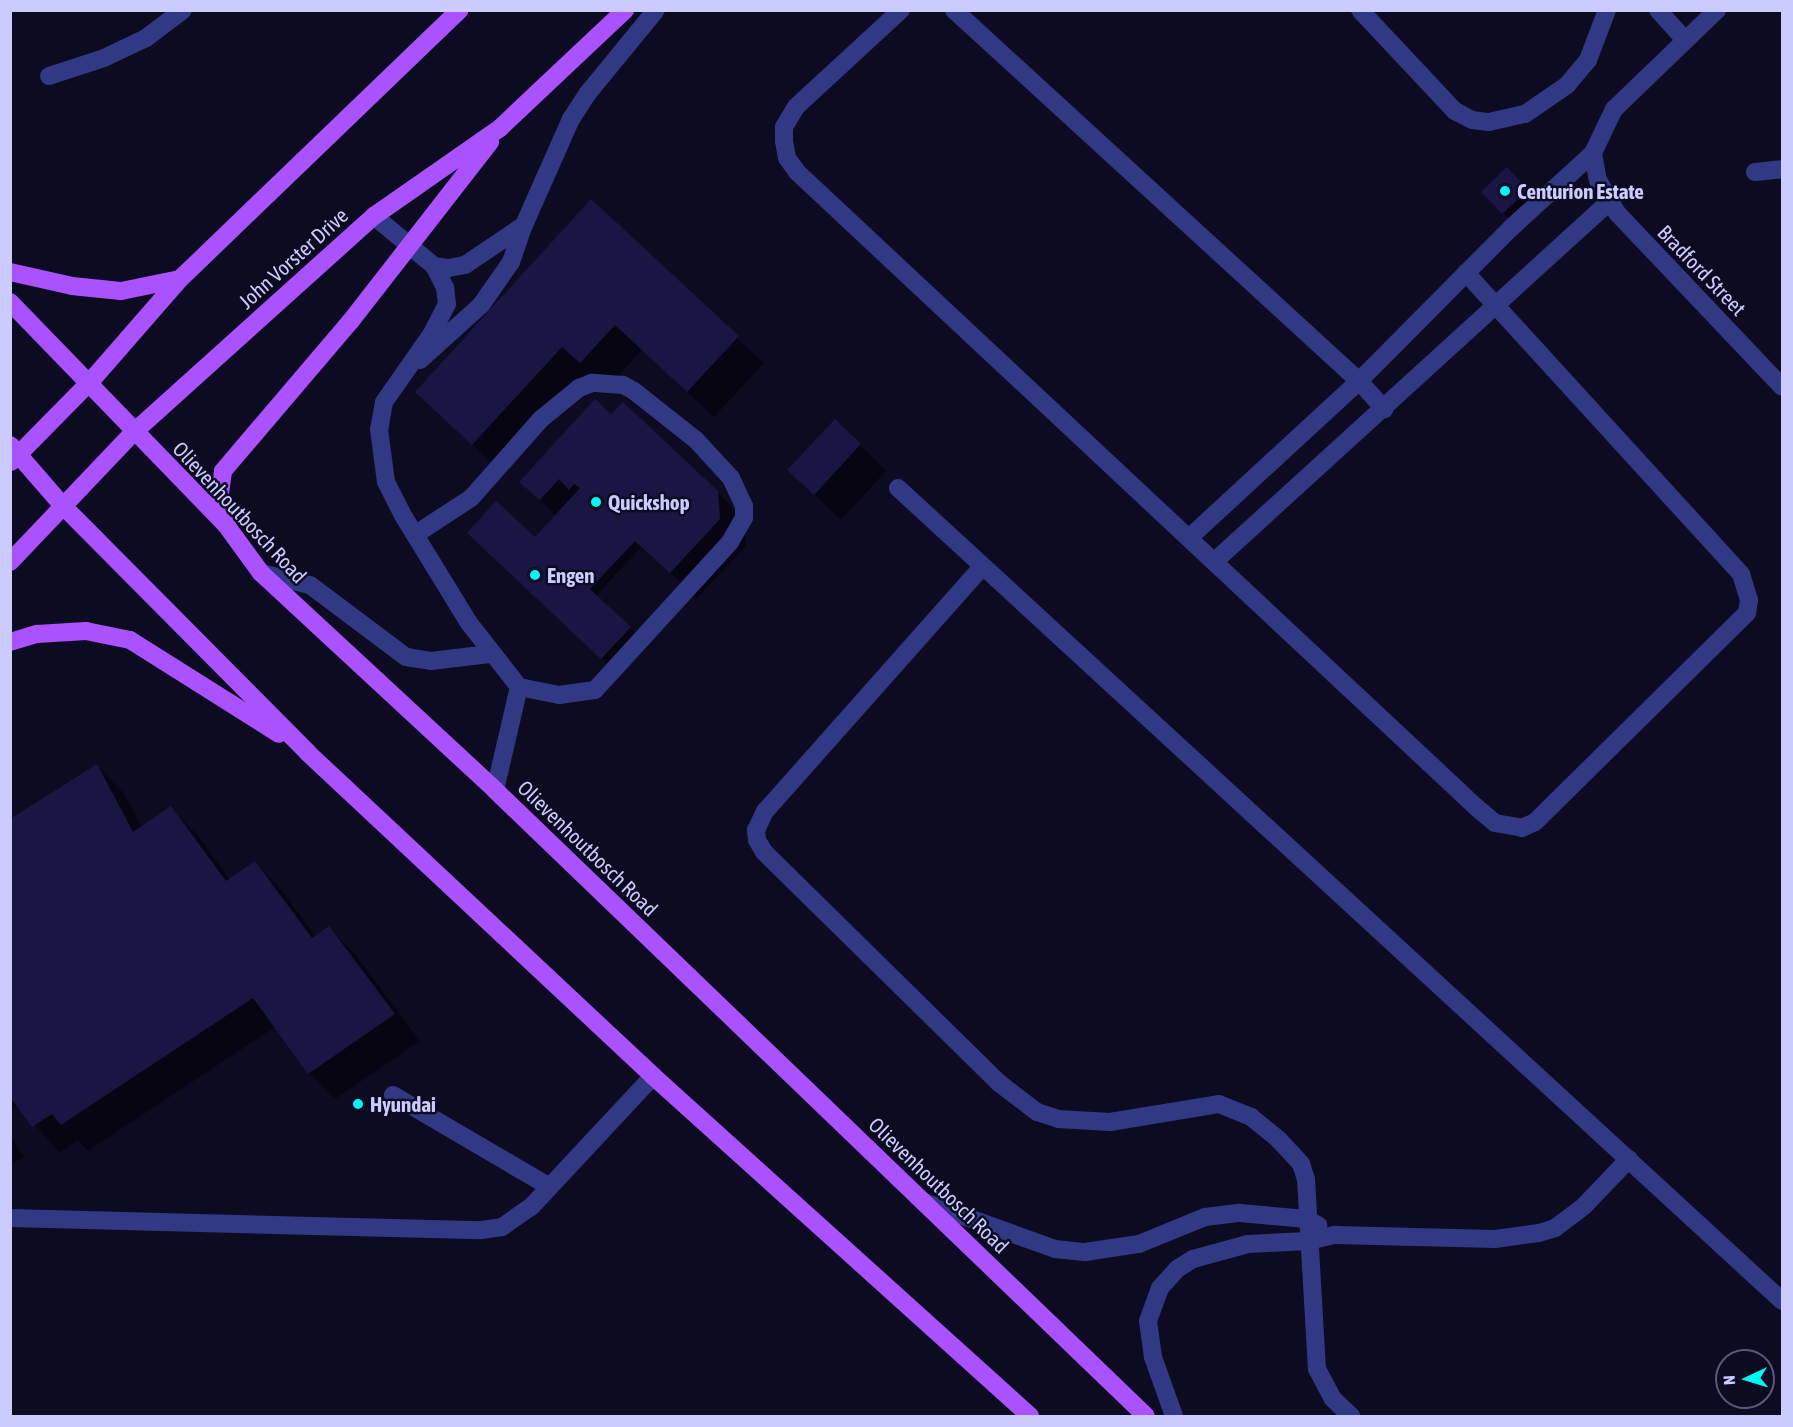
<!DOCTYPE html>
<html>
<head>
<meta charset="utf-8">
<style>
  body { margin:0 }
  #map { position:relative; width:1793px; height:1427px; overflow:hidden; background:#0c0b21; font-family:"Asap Condensed",sans-serif }
  div>[style] { position:absolute }
  .shadow>* { inset:0; background:#0007 }
  .building>* { inset:0; background:#1a1643 }
  .minor>* { height:18px; margin:-9px; padding:0 9px; transform-origin:9px; border-radius:9px; background:#323984 }
  .major>* { height:18px; margin:-9px; padding:0 9px; transform-origin:9px; border-radius:9px; background:#aa52ff }
  .dots>* { width:16px; height:16px; translate:-50% -50%; box-sizing:border-box; border:3px solid #0c0b21; border-radius:50% }
  span { translate:-50% -50%; white-space:nowrap; text-align:center; line-height:1.15; -webkit-text-stroke:5px #0c0b21; paint-order:stroke }
  .poi-label { font-size:21px; color:#cbcbff; font-weight:700 }
  .left { translate:0 -50%; text-align:left }
  .street-label { font-size:21px; color:#cbcbff }
  .frame { position:absolute; inset:0; border:12px solid #cbcbff; pointer-events:none }
  .north { position:absolute; left:1715px; top:1349px; width:60px; height:60px; box-sizing:border-box; background:#0c0b21; border:2px solid #58587a; border-radius:50%; rotate:266deg; font-size:16px; font-weight:700; line-height:24px; text-align:center; color:#cbcbff }
  .north::after { content:''; display:block; margin:auto; width:21px; height:27px; background:#00f6f2; clip-path:polygon(50% 0,100% 100%,50% 72%,0 100%) }
</style>
</head>
<body>
<div id="map">
  <div class="shadow">
    <i style="clip-path:polygon(1507px 170px,1533px 197px,1509px 219px,1503px 213px)"></i>
    <i style="clip-path:polygon(592px 202px,764px 363px,714px 417px,642px 350px,607px 388px,589px 372px,499px 470px,417px 392px)"></i>
    <i style="clip-path:polygon(612px 416px,717px 492px,744px 519px,746px 546px,697px 598px,642px 546px,596px 596px,636px 634px,608px 665px,469px 533px,535px 539px,556px 516px,522px 482px)"></i>
    <i style="clip-path:polygon(860px 445px,886px 471px,841px 520px,789px 470px)"></i>
    <i style="clip-path:polygon(97px 766px,123px 792px,142px 827px,170px 808px,197px 834px,230px 880px,255px 863px,281px 889px,316px 937px,329px 928px,355px 954px,420px 1041px,335px 1099px,309px 1073px,275px 1027px,88px 1151px,78px 1140px,60px 1153px,18px 1106px,10px 1111px,10px 819px)"></i>
    <i style="clip-path:polygon(10px 1136px,24px 1157px,10px 1165px)"></i>
  </div>
  <div class="building">
    <i style="clip-path:polygon(1507px 167px,1528px 190px,1502px 214px,1481px 192px)"></i>
    <i style="clip-path:polygon(591px 199px,739px 336px,687px 392px,615px 325px,580px 363px,562px 347px,472px 445px,415px 392px)"></i>
    <i style="clip-path:polygon(595px 399px,611px 414px,623px 402px,718px 491px,720px 519px,670px 573px,635px 541px,590px 589px,631px 627px,601px 659px,467px 533px,496px 501px,535px 537px,580px 488px,574px 484px,569px 490px,559px 479px,540px 500px,519px 482px)"></i>
    <i style="clip-path:polygon(835px 419px,861px 444px,814px 495px,787px 470px)"></i>
    <i style="clip-path:polygon(97px 764px,133px 832px,171px 806px,226px 881px,255px 861px,312px 938px,329px 926px,395px 1014px,308px 1074px,253px 998px,61px 1125px,52px 1114px,32px 1127px,10px 1097px,10px 819px)"></i>
  </div>
  <div class="minor">
    <i style="left:901px;top:10px;width:143px;rotate:137.3deg"></i>
    <i style="left:796px;top:107px;width:23px;rotate:121deg"></i>
    <i style="left:784px;top:127px;width:14px;rotate:90deg"></i>
    <i style="left:784px;top:141px;width:17px;rotate:80deg"></i>
    <i style="left:787px;top:158px;width:17px;rotate:54deg"></i>
    <i style="left:797px;top:172px;width:930px;rotate:43.08deg"></i>
    <i style="left:1476px;top:807px;width:25px;rotate:40deg"></i>
    <i style="left:1495px;top:823px;width:27px;rotate:10deg"></i>
    <i style="left:1522px;top:828px;width:14px;rotate:-25deg"></i>
    <i style="left:1535px;top:822px;width:298px;rotate:-44.6deg"></i>
    <i style="left:1747px;top:613px;width:13px;rotate:-81deg"></i>
    <i style="left:1749px;top:600px;width:27px;rotate:-107deg"></i>
    <i style="left:1741px;top:574px;width:408px;rotate:-132.4deg"></i>
    <i style="left:954px;top:10px;width:549px;rotate:42.49deg"></i>
    <i style="left:1359px;top:381px;width:38px;rotate:48deg"></i>
    <i style="left:1360px;top:10px;width:139px;rotate:46.8deg"></i>
    <i style="left:1455px;top:111px;width:19px;rotate:28deg"></i>
    <i style="left:1472px;top:120px;width:17px;rotate:7deg"></i>
    <i style="left:1489px;top:122px;width:37px;rotate:-13deg"></i>
    <i style="left:1525px;top:114px;width:51px;rotate:-34.6deg"></i>
    <i style="left:1567px;top:85px;width:33px;rotate:-50deg"></i>
    <i style="left:1588px;top:60px;width:53px;rotate:-69.2deg"></i>
    <i style="left:1658px;top:10px;width:40px;rotate:48deg"></i>
    <i style="left:1717px;top:10px;width:143px;rotate:136.1deg"></i>
    <i style="left:1614px;top:109px;width:49px;rotate:115.5deg"></i>
    <i style="left:1593px;top:153px;width:27px;rotate:80deg"></i>
    <i style="left:1598px;top:180px;width:39px;rotate:60deg"></i>
    <i style="left:1618px;top:214px;width:238px;rotate:46.5deg"></i>
    <i style="left:49px;top:76px;width:58px;rotate:-18.1deg"></i>
    <i style="left:104px;top:58px;width:47px;rotate:-25.5deg"></i>
    <i style="left:146px;top:38px;width:46px;rotate:-37.1deg"></i>
    <i style="left:1755px;top:172px;width:27px;rotate:-6deg"></i>
    <i style="left:374px;top:216px;width:78px;rotate:39.8deg"></i>
    <i style="left:434px;top:266px;width:25px;rotate:63deg"></i>
    <i style="left:445px;top:288px;width:16px;rotate:83deg"></i>
    <i style="left:447px;top:304px;width:35px;rotate:117deg"></i>
    <i style="left:431px;top:335px;width:82px;rotate:125deg"></i>
    <i style="left:384px;top:402px;width:27px;rotate:100deg"></i>
    <i style="left:379px;top:429px;width:53px;rotate:82.5deg"></i>
    <i style="left:386px;top:482px;width:39px;rotate:63deg"></i>
    <i style="left:404px;top:517px;width:124px;rotate:58.5deg"></i>
    <i style="left:469px;top:623px;width:81px;rotate:52deg"></i>
    <i style="left:519px;top:687px;width:41px;rotate:11.3deg"></i>
    <i style="left:559px;top:695px;width:36px;rotate:-8deg"></i>
    <i style="left:595px;top:690px;width:200px;rotate:-47.6deg"></i>
    <i style="left:730px;top:542px;width:28px;rotate:-60deg"></i>
    <i style="left:744px;top:518px;width:12px;rotate:-90deg"></i>
    <i style="left:744px;top:506px;width:31px;rotate:-115deg"></i>
    <i style="left:731px;top:478px;width:52px;rotate:-132.6deg"></i>
    <i style="left:696px;top:440px;width:79px;rotate:-141.7deg"></i>
    <i style="left:634px;top:391px;width:13px;rotate:-151deg"></i>
    <i style="left:623px;top:385px;width:31px;rotate:-176deg"></i>
    <i style="left:592px;top:383px;width:14px;rotate:159deg"></i>
    <i style="left:579px;top:388px;width:49px;rotate:140.8deg"></i>
    <i style="left:541px;top:419px;width:106px;rotate:131.5deg"></i>
    <i style="left:471px;top:498px;width:66px;rotate:146.8deg"></i>
    <i style="left:434px;top:266px;width:15px;rotate:8deg"></i>
    <i style="left:449px;top:268px;width:16px;rotate:-11deg"></i>
    <i style="left:465px;top:265px;width:71px;rotate:-34.1deg"></i>
    <i style="left:524px;top:225px;width:116px;rotate:-66.1deg"></i>
    <i style="left:571px;top:119px;width:31px;rotate:-57deg"></i>
    <i style="left:588px;top:93px;width:107px;rotate:-50.7deg"></i>
    <i style="left:420px;top:360px;width:82px;rotate:-42deg"></i>
    <i style="left:481px;top:305px;width:52px;rotate:-55.1deg"></i>
    <i style="left:511px;top:262px;width:39px;rotate:-71deg"></i>
    <i style="left:898px;top:488px;width:1201px;rotate:42.6deg"></i>
    <i style="left:1190px;top:537px;width:230px;rotate:-42.7deg"></i>
    <i style="left:1359px;top:381px;width:216px;rotate:-45.2deg"></i>
    <i style="left:1511px;top:228px;width:111px;rotate:-42.4deg"></i>
    <i style="left:1216px;top:560px;width:532px;rotate:-42.33deg"></i>
    <i style="left:982px;top:567px;width:327px;rotate:131.6deg"></i>
    <i style="left:765px;top:811px;width:21px;rotate:115deg"></i>
    <i style="left:756px;top:830px;width:10px;rotate:84deg"></i>
    <i style="left:757px;top:840px;width:14px;rotate:60deg"></i>
    <i style="left:764px;top:852px;width:330px;rotate:44.5deg"></i>
    <i style="left:999px;top:1083px;width:48px;rotate:37.3deg"></i>
    <i style="left:1037px;top:1112px;width:22px;rotate:18deg"></i>
    <i style="left:1058px;top:1119px;width:52px;rotate:3.3deg"></i>
    <i style="left:1110px;top:1122px;width:110px;rotate:-9.4deg"></i>
    <i style="left:1219px;top:1104px;width:35px;rotate:22deg"></i>
    <i style="left:1251px;top:1117px;width:36px;rotate:39deg"></i>
    <i style="left:1279px;top:1140px;width:33px;rotate:47deg"></i>
    <i style="left:1301px;top:1164px;width:16px;rotate:72deg"></i>
    <i style="left:1306px;top:1179px;width:190px;rotate:86.7deg"></i>
    <i style="left:1317px;top:1369px;width:34px;rotate:62deg"></i>
    <i style="left:1333px;top:1399px;width:25px;rotate:43deg"></i>
    <i style="left:261px;top:573px;width:50px;rotate:13.8deg"></i>
    <i style="left:310px;top:585px;width:120px;rotate:36.9deg"></i>
    <i style="left:406px;top:657px;width:25px;rotate:9deg"></i>
    <i style="left:431px;top:661px;width:59px;rotate:-6.8deg"></i>
    <i style="left:495px;top:790px;width:106px;rotate:-76.9deg"></i>
    <i style="left:393px;top:1095px;width:180px;rotate:30.4deg"></i>
    <i style="left:924px;top:1202px;width:139px;rotate:19.7deg"></i>
    <i style="left:1055px;top:1249px;width:30px;rotate:6deg"></i>
    <i style="left:1085px;top:1252px;width:55px;rotate:-8.4deg"></i>
    <i style="left:1139px;top:1244px;width:71px;rotate:-22.2deg"></i>
    <i style="left:1205px;top:1217px;width:35px;rotate:-7deg"></i>
    <i style="left:1240px;top:1213px;width:67px;rotate:5.1deg"></i>
    <i style="left:1307px;top:1219px;width:13px;rotate:29deg"></i>
    <i style="left:10px;top:1218px;width:471px;rotate:1.5deg"></i>
    <i style="left:481px;top:1230px;width:21px;rotate:-8deg"></i>
    <i style="left:502px;top:1227px;width:35px;rotate:-35deg"></i>
    <i style="left:531px;top:1207px;width:179px;rotate:-47deg"></i>
    <i style="left:1174px;top:1416px;width:63px;rotate:-109.6deg"></i>
    <i style="left:1153px;top:1357px;width:36px;rotate:-98deg"></i>
    <i style="left:1148px;top:1321px;width:35px;rotate:-70deg"></i>
    <i style="left:1160px;top:1288px;width:25px;rotate:-48deg"></i>
    <i style="left:1177px;top:1269px;width:19px;rotate:-32deg"></i>
    <i style="left:1193px;top:1259px;width:57px;rotate:-15.3deg"></i>
    <i style="left:1248px;top:1244px;width:60px;rotate:-2.9deg"></i>
    <i style="left:1308px;top:1241px;width:28px;rotate:-13deg"></i>
    <i style="left:1335px;top:1235px;width:160px;rotate:1.4deg"></i>
    <i style="left:1495px;top:1239px;width:44px;rotate:-7.8deg"></i>
    <i style="left:1539px;top:1233px;width:17px;rotate:-17deg"></i>
    <i style="left:1555px;top:1228px;width:36px;rotate:-37deg"></i>
    <i style="left:1584px;top:1206px;width:65px;rotate:-46.2deg"></i>
  </div>
  <div class="major">
    <i style="left:10px;top:272px;width:64px;rotate:12.7deg"></i>
    <i style="left:72px;top:286px;width:49px;rotate:5.8deg"></i>
    <i style="left:121px;top:291px;width:60px;rotate:-11.5deg"></i>
    <i style="left:10px;top:302px;width:310px;rotate:45.9deg"></i>
    <i style="left:226px;top:525px;width:59px;rotate:53.9deg"></i>
    <i style="left:261px;top:573px;width:319px;rotate:42.8deg"></i>
    <i style="left:495px;top:790px;width:903px;rotate:43.88deg"></i>
    <i style="left:10px;top:445px;width:81px;rotate:49deg"></i>
    <i style="left:63px;top:506px;width:348px;rotate:45.2deg"></i>
    <i style="left:308px;top:753px;width:473px;rotate:43.1deg"></i>
    <i style="left:653px;top:1076px;width:508px;rotate:42.05deg"></i>
    <i style="left:11px;top:462px;width:112px;rotate:-45.4deg"></i>
    <i style="left:90px;top:382px;width:137px;rotate:-48.9deg"></i>
    <i style="left:180px;top:279px;width:388px;rotate:-43.9deg"></i>
    <i style="left:226px;top:525px;width:33px;rotate:-101deg"></i>
    <i style="left:220px;top:493px;width:22px;rotate:-82deg"></i>
    <i style="left:223px;top:471px;width:196px;rotate:-49.6deg"></i>
    <i style="left:350px;top:322px;width:228px;rotate:-52.1deg"></i>
    <i style="left:10px;top:562px;width:180px;rotate:-46.4deg"></i>
    <i style="left:134px;top:432px;width:323px;rotate:-42deg"></i>
    <i style="left:374px;top:216px;width:154px;rotate:-34.9deg"></i>
    <i style="left:500px;top:128px;width:172px;rotate:-43.3deg"></i>
    <i style="left:10px;top:642px;width:28px;rotate:-17deg"></i>
    <i style="left:37px;top:634px;width:49px;rotate:-3.5deg"></i>
    <i style="left:86px;top:631px;width:45px;rotate:11.6deg"></i>
    <i style="left:130px;top:640px;width:176px;rotate:32.2deg"></i>
  </div>
  <div class="dots">
    <i style="left:1505px;top:191px;background:#00f6f2"></i>
    <i style="left:596px;top:502px;background:#00f6f2"></i>
    <i style="left:535px;top:575px;background:#00f6f2"></i>
    <i style="left:358px;top:1104px;background:#00f6f2"></i>
  </div>
  <div class="poi-label">
    <span class="left" style="left:1517px;top:191px">Centurion Estate</span>
    <span class="left" style="left:608px;top:502px">Quickshop</span>
    <span class="left" style="left:547px;top:575px">Engen</span>
    <span class="left" style="left:370px;top:1104px">Hyundai</span>
  </div>
  <div class="street-label">
    <span style="left:293px;top:258px;rotate:-42deg">John Vorster Drive</span>
    <span style="left:1702px;top:270px;rotate:46deg">Bradford Street</span>
    <span style="left:240px;top:512px;rotate:47deg">Olievenhoutbosch Road</span>
    <span style="left:588px;top:848px;rotate:44deg">Olievenhoutbosch Road</span>
    <span style="left:939px;top:1185px;rotate:44deg">Olievenhoutbosch Road</span>
  </div>
  <div class="frame"></div>
  <div class="north">N</div>
</div>
</body>
</html>
